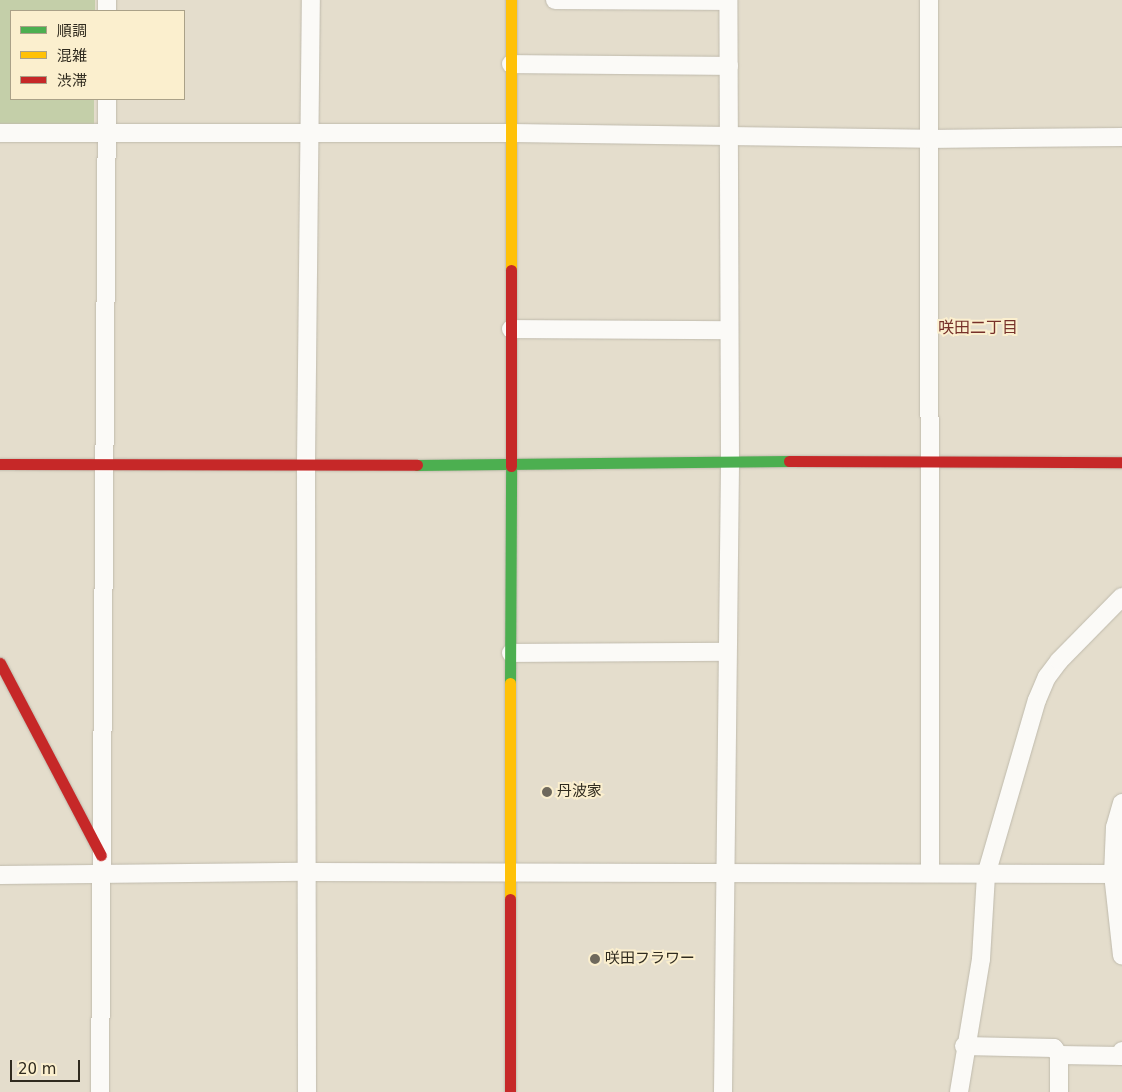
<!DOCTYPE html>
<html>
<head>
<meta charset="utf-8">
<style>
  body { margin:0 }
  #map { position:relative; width:1122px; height:1092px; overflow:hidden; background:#e4ddcc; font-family:"DejaVu Sans","Noto Sans JP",sans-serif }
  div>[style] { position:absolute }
  .green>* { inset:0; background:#c4cfa9 }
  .roads { filter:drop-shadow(0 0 1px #bfbaac) drop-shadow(0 0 1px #bfbaac) }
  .street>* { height:18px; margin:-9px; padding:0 9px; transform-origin:9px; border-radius:9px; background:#fbfaf7 }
  .fast>* { height:11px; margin:-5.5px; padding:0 5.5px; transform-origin:5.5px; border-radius:5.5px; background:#4caf50 }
  .slow>* { height:11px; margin:-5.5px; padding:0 5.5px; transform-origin:5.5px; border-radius:5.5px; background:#ffc107 }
  .jam>* { height:11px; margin:-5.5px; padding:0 5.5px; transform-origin:5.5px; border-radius:5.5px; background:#c62828 }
  .dots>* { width:14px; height:14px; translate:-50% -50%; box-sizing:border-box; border:2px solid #fbefce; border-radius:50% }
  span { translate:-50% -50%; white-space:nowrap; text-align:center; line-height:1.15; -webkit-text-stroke:4px #fbefce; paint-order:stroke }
  .poi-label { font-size:15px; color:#302b1f }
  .left { translate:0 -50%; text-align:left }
  .neighbourhood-label { font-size:16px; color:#77312a }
  .legend { position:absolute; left:10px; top:10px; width:175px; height:90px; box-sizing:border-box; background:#fbefce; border:1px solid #aaa188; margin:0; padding:6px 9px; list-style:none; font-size:15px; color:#302b1f }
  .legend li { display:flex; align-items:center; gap:10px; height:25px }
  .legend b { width:25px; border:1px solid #aaa188 }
  .scale { position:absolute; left:10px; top:1060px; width:70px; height:22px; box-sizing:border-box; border:2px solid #302b1f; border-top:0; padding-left:6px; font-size:15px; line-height:18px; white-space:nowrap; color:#302b1f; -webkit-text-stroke:4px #fbefce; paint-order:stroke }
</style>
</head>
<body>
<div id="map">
  <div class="green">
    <i style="clip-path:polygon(0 0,95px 0,95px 11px,11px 11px,11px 99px,94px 99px,94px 128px,0 128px)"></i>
  </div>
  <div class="roads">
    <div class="street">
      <i style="left:107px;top:0;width:11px;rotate:90deg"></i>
      <i style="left:555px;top:0;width:173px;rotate:0.3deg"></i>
      <i style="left:929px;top:0;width:872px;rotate:89.93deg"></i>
      <i style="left:511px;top:64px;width:218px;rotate:0.5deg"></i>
      <i style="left:0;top:133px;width:512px"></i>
      <i style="left:512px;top:133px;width:415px;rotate:0.8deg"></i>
      <i style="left:927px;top:139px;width:195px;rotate:-0.6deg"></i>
      <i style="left:511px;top:329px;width:217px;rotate:0.3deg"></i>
      <i style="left:511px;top:653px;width:215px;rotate:-0.3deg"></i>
      <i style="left:1122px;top:803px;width:25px;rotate:106deg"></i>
      <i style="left:1115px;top:827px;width:47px;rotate:92.4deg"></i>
      <i style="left:1113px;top:874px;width:82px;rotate:83.7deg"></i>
      <i style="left:0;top:875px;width:306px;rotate:-0.6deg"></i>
      <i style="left:306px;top:872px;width:816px;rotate:0.14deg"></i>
      <i style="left:964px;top:1046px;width:90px;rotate:1.3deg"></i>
      <i style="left:1054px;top:1048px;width:9px;rotate:54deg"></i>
      <i style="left:1059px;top:1055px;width:37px;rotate:90deg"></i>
      <i style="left:1059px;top:1055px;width:63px;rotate:0.9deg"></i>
      <i style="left:1122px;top:1056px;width:5px;rotate:-90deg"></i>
      <i style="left:100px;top:1092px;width:993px;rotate:-89.6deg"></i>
      <i style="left:307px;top:1092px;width:629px;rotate:-90.09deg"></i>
      <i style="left:306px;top:463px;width:463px;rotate:-89.4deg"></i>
      <i style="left:723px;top:1092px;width:631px;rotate:-89.36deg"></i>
      <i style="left:730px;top:461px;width:461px;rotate:-90.2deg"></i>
      <i style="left:959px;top:1092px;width:135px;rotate:-80.6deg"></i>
      <i style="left:981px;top:959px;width:84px;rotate:-86.6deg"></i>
      <i style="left:986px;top:875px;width:182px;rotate:-73.8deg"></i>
      <i style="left:1037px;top:700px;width:25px;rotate:-67deg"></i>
      <i style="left:1047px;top:677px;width:20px;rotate:-53deg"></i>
      <i style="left:1059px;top:661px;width:90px;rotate:-45.5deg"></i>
    </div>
    <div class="fast">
      <i style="left:417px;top:465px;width:372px;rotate:-0.6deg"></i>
      <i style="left:510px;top:683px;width:217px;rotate:-89.7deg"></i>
    </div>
    <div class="slow">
      <i style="left:511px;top:270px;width:270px;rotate:-90deg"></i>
      <i style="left:510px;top:899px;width:216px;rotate:-90deg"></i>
    </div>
    <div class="jam">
      <i style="left:789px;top:461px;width:333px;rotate:0.2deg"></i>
      <i style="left:0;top:464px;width:417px;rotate:0.1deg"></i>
      <i style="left:511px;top:466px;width:196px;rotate:-90deg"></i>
      <i style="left:0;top:663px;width:217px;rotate:62.3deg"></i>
      <i style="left:510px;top:1092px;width:193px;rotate:-90deg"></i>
    </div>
  </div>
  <div class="dots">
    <i style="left:547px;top:792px;background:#6f695c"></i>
    <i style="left:595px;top:959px;background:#6f695c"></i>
  </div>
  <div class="poi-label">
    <span class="left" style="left:557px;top:792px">丹波家</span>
    <span class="left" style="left:605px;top:959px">咲田フラワー</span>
  </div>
  <div class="neighbourhood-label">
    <span style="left:978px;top:328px">咲田二丁目</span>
  </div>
  <ul class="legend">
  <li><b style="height:6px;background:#4caf50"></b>順調</li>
  <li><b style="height:6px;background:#ffc107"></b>混雑</li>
  <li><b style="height:6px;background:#c62828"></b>渋滞</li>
  </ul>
  <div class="scale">20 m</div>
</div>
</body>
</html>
